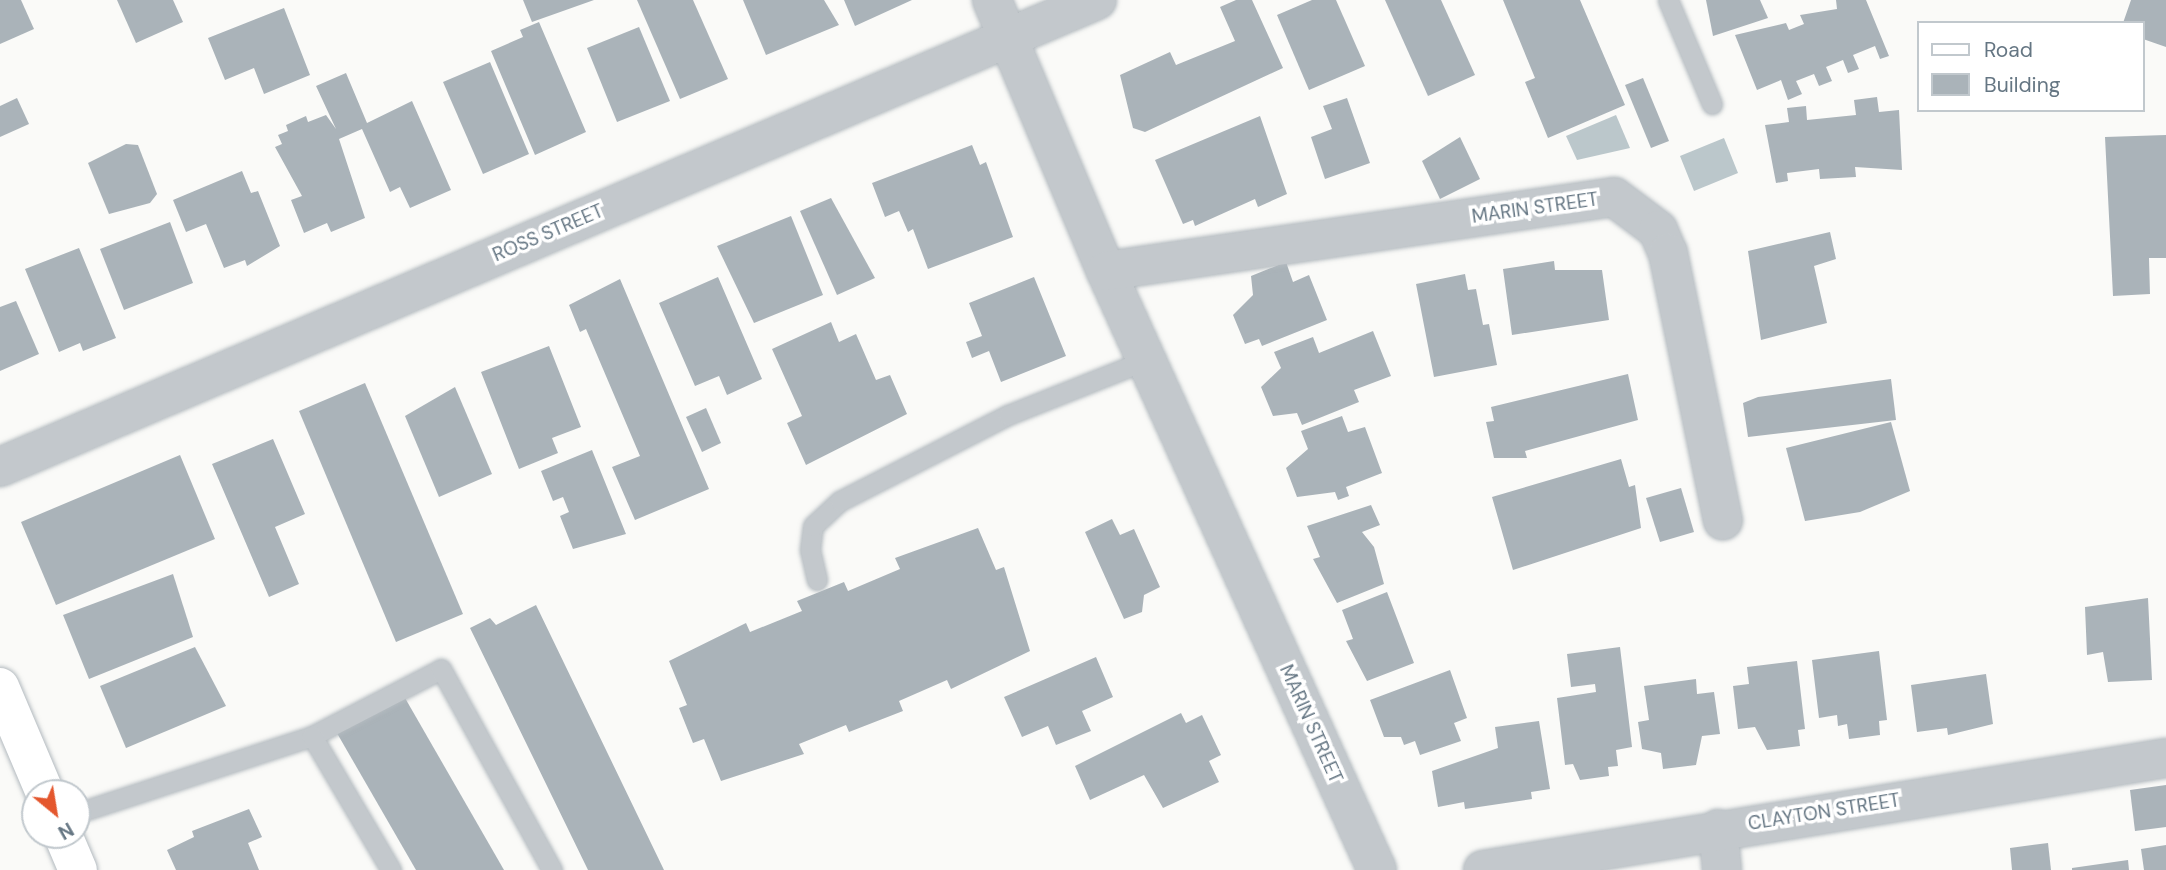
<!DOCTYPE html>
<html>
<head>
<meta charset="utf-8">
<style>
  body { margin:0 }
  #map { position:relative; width:2166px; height:870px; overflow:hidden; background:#fafaf8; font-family:"DM Sans",sans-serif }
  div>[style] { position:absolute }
  .water>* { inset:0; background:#bbc7cb }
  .building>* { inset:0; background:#aab3b9 }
  .roads { filter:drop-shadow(0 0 2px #b3babf) drop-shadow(0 0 2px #b3babf) }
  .lane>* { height:19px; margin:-9.5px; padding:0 9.5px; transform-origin:9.5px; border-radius:9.5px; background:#c3c8cc }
  .street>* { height:38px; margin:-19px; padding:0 19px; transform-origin:19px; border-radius:19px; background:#c3c8cc }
  .secondary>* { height:38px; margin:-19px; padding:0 19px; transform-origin:19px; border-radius:19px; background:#fff }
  span { translate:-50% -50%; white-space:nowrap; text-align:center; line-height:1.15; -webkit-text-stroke:7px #fff; paint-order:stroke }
  .street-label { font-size:19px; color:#657683 }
  .legend { position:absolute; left:1917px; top:21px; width:228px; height:91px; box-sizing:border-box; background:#fff; border:2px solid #c1c8cd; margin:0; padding:9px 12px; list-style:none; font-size:21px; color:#657683 }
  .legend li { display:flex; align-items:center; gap:14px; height:35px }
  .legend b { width:35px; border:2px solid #c1c8cd }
  .north { position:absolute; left:21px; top:779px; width:70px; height:70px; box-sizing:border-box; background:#fff; border:2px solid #c1c8cd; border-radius:50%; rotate:150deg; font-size:19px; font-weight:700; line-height:28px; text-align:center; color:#657683 }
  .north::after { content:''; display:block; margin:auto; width:24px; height:32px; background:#e4572e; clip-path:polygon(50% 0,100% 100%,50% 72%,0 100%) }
</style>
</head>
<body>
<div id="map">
  <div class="water">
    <i style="clip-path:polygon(1616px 115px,1630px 148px,1577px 160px,1566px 136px)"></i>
    <i style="clip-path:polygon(1724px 138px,1738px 173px,1694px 191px,1680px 156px)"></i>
  </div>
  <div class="building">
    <i style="clip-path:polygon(0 0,21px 0,34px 29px,0 44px)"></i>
    <i style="clip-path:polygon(117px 0,173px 0,183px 22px,136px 43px)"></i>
    <i style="clip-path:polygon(523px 0,594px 0,532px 22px)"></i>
    <i style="clip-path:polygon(637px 0,693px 0,728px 79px,680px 99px)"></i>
    <i style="clip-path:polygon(743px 0,824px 0,839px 25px,766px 55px)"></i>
    <i style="clip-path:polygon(844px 0,912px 0,855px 26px)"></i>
    <i style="clip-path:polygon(1236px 0,1252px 0,1283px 68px,1145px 132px,1133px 128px,1120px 75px,1170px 52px,1176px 65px,1235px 41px,1220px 7px)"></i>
    <i style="clip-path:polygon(1312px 0,1336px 0,1365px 66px,1309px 90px,1277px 15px)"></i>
    <i style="clip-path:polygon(1385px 0,1441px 0,1475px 75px,1428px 96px)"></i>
    <i style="clip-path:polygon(1503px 0,1580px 0,1625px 105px,1548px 138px,1525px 82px,1535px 78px)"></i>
    <i style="clip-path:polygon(1706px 0,1760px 0,1768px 18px,1713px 36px)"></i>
    <i style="clip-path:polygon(1836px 0,1866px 0,1889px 56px,1880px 59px,1875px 46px,1853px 55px,1859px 69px,1848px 73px,1843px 60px,1826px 67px,1832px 81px,1819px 86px,1814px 74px,1796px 81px,1802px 94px,1788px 100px,1781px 80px,1757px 90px,1735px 35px,1786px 23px,1789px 30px,1804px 24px,1800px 15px,1837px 9px)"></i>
    <i style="clip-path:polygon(2131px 0,2166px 0,2166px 47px,2143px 39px,2143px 23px,2123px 23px)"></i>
    <i style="clip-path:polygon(284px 8px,310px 75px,264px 94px,254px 68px,225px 80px,208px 38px)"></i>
    <i style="clip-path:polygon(539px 22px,586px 132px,535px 155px,491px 51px,523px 37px,520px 30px)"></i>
    <i style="clip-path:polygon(639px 27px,670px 101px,617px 122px,587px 48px)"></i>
    <i style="clip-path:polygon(490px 62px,529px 154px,483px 174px,443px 82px)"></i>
    <i style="clip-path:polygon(346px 73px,367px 123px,412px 101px,451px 190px,410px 208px,400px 187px,390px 192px,362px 129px,339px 139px,365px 218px,331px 232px,327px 223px,304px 233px,291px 200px,302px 196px,275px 147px,282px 144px,278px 135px,288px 131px,286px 125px,306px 116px,308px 122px,326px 115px,336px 129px,316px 86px)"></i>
    <i style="clip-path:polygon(1643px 78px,1669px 141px,1651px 148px,1625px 85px)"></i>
    <i style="clip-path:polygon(1877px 97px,1879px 112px,1899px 110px,1902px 170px,1855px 167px,1856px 177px,1820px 179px,1819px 169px,1787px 173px,1788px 181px,1776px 183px,1765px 125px,1789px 122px,1787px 108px,1806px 106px,1807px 120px,1856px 115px,1854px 100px)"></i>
    <i style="clip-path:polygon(17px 98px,29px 124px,0 137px,0 106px)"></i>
    <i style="clip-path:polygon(1347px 98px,1370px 163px,1325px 179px,1311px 137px,1332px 129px,1323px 106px)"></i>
    <i style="clip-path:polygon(1260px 116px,1287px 194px,1258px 207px,1255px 199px,1195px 226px,1193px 220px,1183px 224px,1155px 160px)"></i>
    <i style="clip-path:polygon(2166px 135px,2166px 258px,2149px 258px,2150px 294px,2113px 296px,2105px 137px)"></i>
    <i style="clip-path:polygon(1460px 137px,1480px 179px,1440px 199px,1422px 161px)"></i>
    <i style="clip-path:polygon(126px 144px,138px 145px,157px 194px,150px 203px,109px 214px,88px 163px)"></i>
    <i style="clip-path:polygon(972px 145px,980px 165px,986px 162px,1013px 237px,928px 269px,913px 229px,908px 232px,899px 211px,885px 217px,872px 183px)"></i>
    <i style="clip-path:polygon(242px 171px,251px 193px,258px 191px,280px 246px,247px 266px,245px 260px,224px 268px,206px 224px,186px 232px,173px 200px)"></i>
    <i style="clip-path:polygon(831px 198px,875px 278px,837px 295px,800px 211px)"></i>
    <i style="clip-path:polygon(791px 216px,823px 295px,754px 323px,717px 246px)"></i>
    <i style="clip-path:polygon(170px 222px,193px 283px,124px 310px,100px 249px)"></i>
    <i style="clip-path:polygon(1830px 232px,1836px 259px,1814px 266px,1827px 323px,1761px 340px,1748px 251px)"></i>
    <i style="clip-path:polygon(79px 248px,116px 338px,83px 351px,80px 343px,59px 352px,25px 269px)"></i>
    <i style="clip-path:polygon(1554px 261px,1555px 270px,1602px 270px,1609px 320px,1512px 335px,1503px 269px)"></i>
    <i style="clip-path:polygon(1286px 262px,1293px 282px,1309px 275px,1327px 320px,1262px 346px,1259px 339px,1245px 344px,1233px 315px,1253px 295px,1251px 276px)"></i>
    <i style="clip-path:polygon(1465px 274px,1468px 290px,1476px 289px,1483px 325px,1489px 324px,1497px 365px,1434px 377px,1416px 284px)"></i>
    <i style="clip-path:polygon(718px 277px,762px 379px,727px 395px,719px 376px,695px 386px,659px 303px)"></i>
    <i style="clip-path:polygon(1034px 277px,1066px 356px,1001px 382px,989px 351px,972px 358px,966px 342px,982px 336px,969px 303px)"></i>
    <i style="clip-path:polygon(620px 279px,709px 489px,635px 520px,612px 467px,640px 456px,586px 329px,580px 332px,569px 305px)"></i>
    <i style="clip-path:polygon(16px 301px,39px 354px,0 371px,0 307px)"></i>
    <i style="clip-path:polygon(831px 322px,839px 342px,856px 334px,876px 380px,890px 375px,907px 414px,806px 465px,787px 423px,802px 416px,772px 349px)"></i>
    <i style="clip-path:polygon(1373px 331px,1391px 376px,1354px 390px,1359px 402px,1302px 425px,1297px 413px,1273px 416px,1261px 387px,1281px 368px,1274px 352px,1313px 337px,1319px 353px)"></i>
    <i style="clip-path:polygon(549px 346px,581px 427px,552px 438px,558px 453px,519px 469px,481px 372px)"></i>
    <i style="clip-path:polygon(1628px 374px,1638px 420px,1525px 451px,1527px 458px,1494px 458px,1486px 422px,1494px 421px,1491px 407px)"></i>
    <i style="clip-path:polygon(1891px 379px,1896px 420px,1748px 437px,1743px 403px,1758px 397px)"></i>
    <i style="clip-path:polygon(365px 383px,463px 614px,396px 642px,299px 411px)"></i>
    <i style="clip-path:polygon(455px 387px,492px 474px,439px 497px,405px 416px)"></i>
    <i style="clip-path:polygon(706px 408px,721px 443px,702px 452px,686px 417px)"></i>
    <i style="clip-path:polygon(1342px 416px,1348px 432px,1365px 427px,1382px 473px,1346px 487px,1349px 496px,1338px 500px,1335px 492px,1297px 497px,1286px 468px,1308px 449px,1301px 431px)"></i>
    <i style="clip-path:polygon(1891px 422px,1910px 491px,1860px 512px,1805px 521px,1786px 448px)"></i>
    <i style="clip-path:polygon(273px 439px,305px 514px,275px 527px,299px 584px,269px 597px,212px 464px)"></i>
    <i style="clip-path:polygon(592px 450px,626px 534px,573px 549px,560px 516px,569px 512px,563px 497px,553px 501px,541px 471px)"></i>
    <i style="clip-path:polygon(180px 455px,215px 539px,56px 605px,21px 522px)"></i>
    <i style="clip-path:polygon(1621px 459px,1629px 487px,1635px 485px,1641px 528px,1513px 570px,1492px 497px)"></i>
    <i style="clip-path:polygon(1681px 488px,1694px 532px,1660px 542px,1646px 498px)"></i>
    <i style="clip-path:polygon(1371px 505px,1380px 525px,1362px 532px,1374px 547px,1384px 584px,1337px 603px,1313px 559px,1320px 557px,1307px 526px)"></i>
    <i style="clip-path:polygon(1112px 519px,1120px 535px,1134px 529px,1160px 587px,1144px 595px,1142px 612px,1124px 619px,1085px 532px)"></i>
    <i style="clip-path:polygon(978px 528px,996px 570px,1004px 567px,1030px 651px,951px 689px,947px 680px,899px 701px,903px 711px,849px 732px,846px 725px,799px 744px,804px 754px,721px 781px,704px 739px,693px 743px,679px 708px,687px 705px,669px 661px,746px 623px,750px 632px,802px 611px,797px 601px,844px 582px,848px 591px,900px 569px,895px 558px)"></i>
    <i style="clip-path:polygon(173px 574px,193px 637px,89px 679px,63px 615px)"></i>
    <i style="clip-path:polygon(1387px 592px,1414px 663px,1367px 681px,1346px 641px,1353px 639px,1342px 610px)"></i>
    <i style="clip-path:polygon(2148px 598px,2152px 680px,2108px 682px,2103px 652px,2087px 655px,2085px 607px)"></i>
    <i style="clip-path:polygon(536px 605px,664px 870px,588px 870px,470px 628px,490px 618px,496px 625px)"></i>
    <i style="clip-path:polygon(195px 647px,226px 706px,126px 748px,100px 686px)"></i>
    <i style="clip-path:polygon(1620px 647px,1632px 747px,1616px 750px,1618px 766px,1608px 767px,1609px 776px,1580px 780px,1573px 764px,1565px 765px,1557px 698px,1596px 692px,1595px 684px,1571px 687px,1567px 654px)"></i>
    <i style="clip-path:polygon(1879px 651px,1887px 720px,1879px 721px,1880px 735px,1849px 739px,1847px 724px,1838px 726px,1837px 715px,1819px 718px,1812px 660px)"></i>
    <i style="clip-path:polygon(1096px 657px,1113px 697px,1082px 711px,1091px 731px,1056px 745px,1048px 726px,1022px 737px,1004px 697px)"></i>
    <i style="clip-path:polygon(1797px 661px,1805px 729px,1798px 730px,1800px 746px,1767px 750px,1755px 727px,1738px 729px,1733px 686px,1749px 684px,1747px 667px)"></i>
    <i style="clip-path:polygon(1450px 670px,1467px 718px,1454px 723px,1461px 741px,1420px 755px,1415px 741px,1404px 745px,1401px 737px,1384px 737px,1370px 700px)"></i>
    <i style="clip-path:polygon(1986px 674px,1993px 724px,1948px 735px,1947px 728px,1917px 732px,1911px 685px)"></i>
    <i style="clip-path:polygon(1696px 679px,1697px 694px,1714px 692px,1720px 734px,1702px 736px,1696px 765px,1663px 769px,1661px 753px,1642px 749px,1638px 722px,1649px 720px,1644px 686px)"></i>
    <i style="clip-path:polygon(401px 691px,504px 870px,416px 870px,334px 728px)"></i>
    <i style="clip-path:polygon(1181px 713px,1186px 723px,1202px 715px,1221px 755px,1209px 761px,1219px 782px,1163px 808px,1144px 775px,1090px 800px,1075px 766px)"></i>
    <i style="clip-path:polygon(1539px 721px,1550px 789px,1531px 792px,1532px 799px,1465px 809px,1464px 802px,1438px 807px,1432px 771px,1498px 748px,1495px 727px)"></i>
    <i style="clip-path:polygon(2166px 785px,2166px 827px,2135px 831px,2130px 790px)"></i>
    <i style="clip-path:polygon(249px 809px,262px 837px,248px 843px,259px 870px,176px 870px,167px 850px,194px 837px,192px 831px)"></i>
    <i style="clip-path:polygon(2048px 843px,2051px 870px,2012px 870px,2010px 848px)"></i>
    <i style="clip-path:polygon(2166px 845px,2166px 870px,2144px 870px,2141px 849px)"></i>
    <i style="clip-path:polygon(2128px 860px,2129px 870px,2072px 870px,2072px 868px)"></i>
  </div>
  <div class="roads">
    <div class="lane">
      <i style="left:1668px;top:0;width:113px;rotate:67.1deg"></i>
      <i style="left:817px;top:580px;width:31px;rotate:-103deg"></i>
      <i style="left:810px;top:550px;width:24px;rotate:-83deg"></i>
      <i style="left:813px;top:526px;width:37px;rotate:-43deg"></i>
      <i style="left:840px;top:501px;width:189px;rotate:-27.1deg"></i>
      <i style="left:1008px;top:415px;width:149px;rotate:-21.7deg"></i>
      <i style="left:312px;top:736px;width:145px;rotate:-27.4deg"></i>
      <i style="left:441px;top:669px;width:230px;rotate:61.1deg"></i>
      <i style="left:77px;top:813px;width:247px;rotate:-18.1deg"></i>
      <i style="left:312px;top:736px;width:156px;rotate:59.5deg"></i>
    </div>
    <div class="street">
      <i style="left:992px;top:0;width:294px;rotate:67.2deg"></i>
      <i style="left:1106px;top:271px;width:657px;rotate:65.66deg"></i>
      <i style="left:1106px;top:271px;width:513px;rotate:-8.29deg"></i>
      <i style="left:1614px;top:197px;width:55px;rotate:36.9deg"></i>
      <i style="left:1658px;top:230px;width:25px;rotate:67deg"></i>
      <i style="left:1668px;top:253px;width:273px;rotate:78.4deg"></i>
      <i style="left:0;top:467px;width:1192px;rotate:-23.06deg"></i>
      <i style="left:1718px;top:829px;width:41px;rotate:84.4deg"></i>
      <i style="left:1483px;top:870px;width:692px;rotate:-9.31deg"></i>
    </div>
    <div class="secondary">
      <i style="left:0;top:687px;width:115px;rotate:67deg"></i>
      <i style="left:63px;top:835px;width:38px;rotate:67deg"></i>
    </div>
  </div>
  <div class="street-label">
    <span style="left:1535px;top:208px;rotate:-8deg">MARIN STREET</span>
    <span style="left:548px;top:233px;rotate:-23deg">ROSS STREET</span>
    <span style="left:1311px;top:724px;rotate:66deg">MARIN STREET</span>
    <span style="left:1824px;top:812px;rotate:-9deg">CLAYTON STREET</span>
  </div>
  <ul class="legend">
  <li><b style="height:9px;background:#fff"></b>Road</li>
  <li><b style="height:19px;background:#aab3b9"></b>Building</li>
  </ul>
  <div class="north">N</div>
</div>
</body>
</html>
